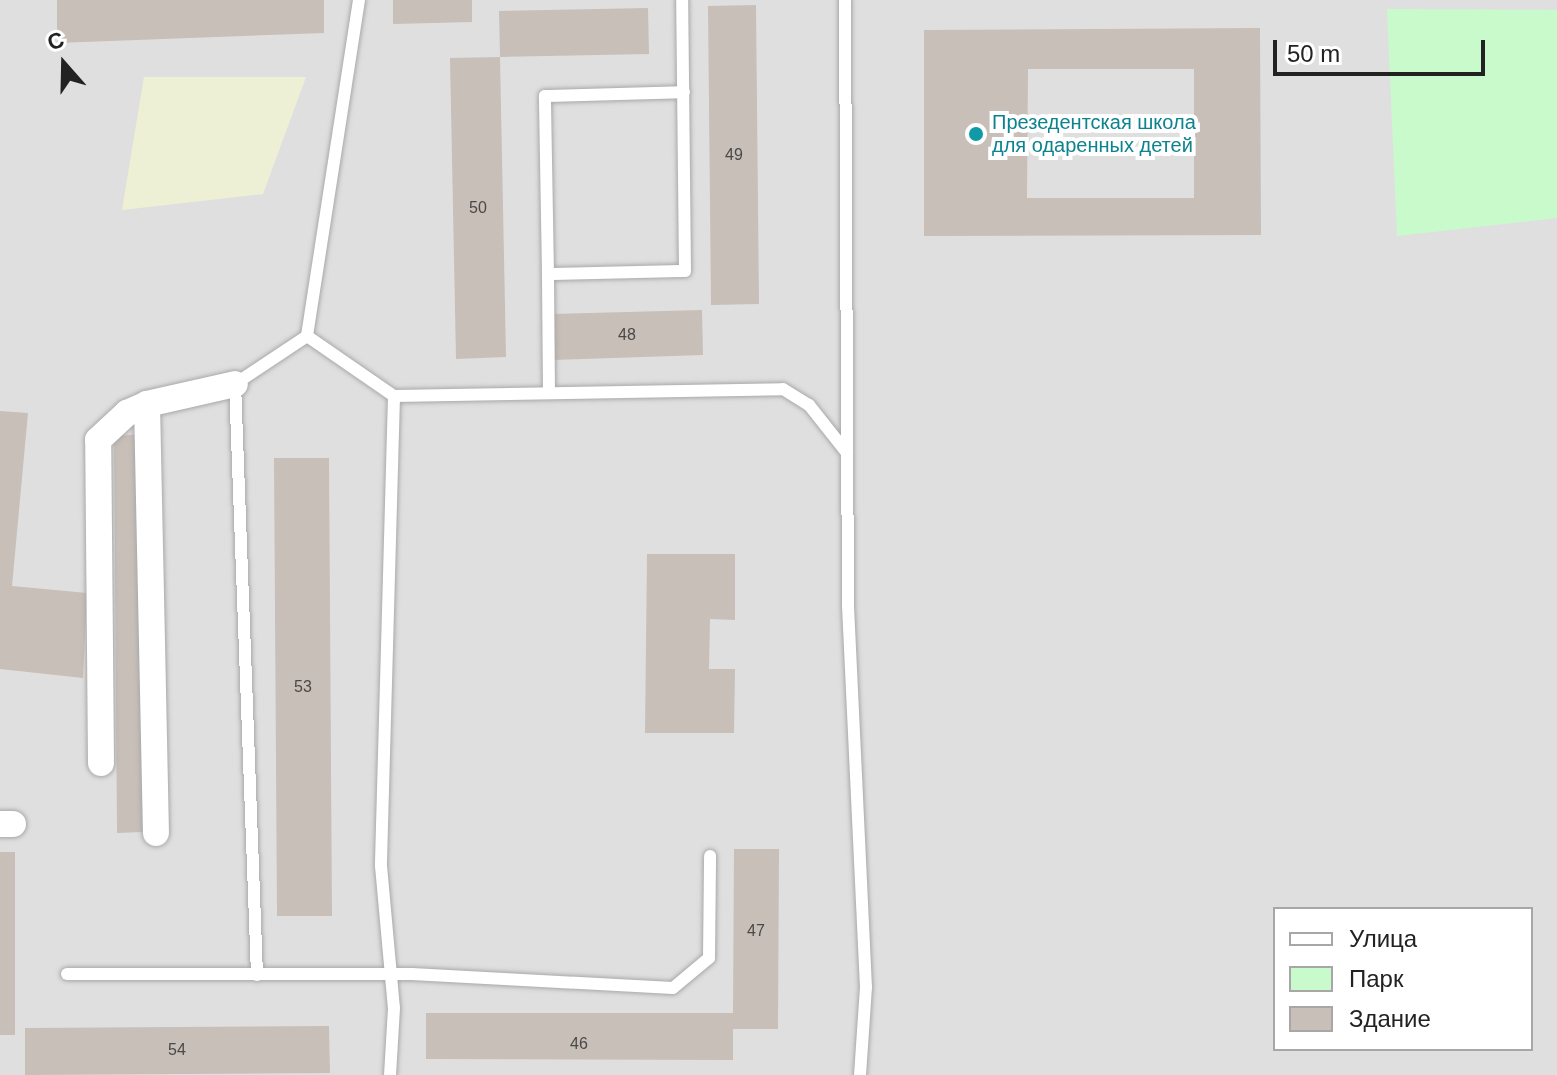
<!DOCTYPE html>
<html>
<head>
<meta charset="utf-8">
<style>
  body { margin:0 }
  #map { position:relative; width:1557px; height:1075px; overflow:hidden; background:#f2efe9; font-family:Helvetica,sans-serif }
  div>[style] { position:absolute }
  .residential>* { inset:0; background:#e0dfdf }
  .farmland>* { inset:0; background:#eef0d5 }
  .park>* { inset:0; background:#c8facc }
  .building>* { inset:0; background:#c7bfb8 }
  .roads { filter:drop-shadow(0 0 2px #a9a9a9) drop-shadow(0 0 2px #a9a9a9) }
  .service>* { height:12px; margin:-6px; padding:0 6px; transform-origin:6px; border-radius:6px; background:#fff }
  .minor>* { height:26px; margin:-13px; padding:0 13px; transform-origin:13px; border-radius:13px; background:#fff }
  .dots>* { width:22px; height:22px; translate:-50% -50%; box-sizing:border-box; border:4px solid #fff; border-radius:50% }
  span { translate:-50% -50%; white-space:nowrap; text-align:center; line-height:1.15; -webkit-text-stroke:8px #fff; paint-order:stroke }
  .number-label { font-size:16px; color:#4b4948 }
  .number-label span { -webkit-text-stroke-width:0 }
  .culture-label { font-size:20px; color:#0d838f }
  .left { translate:0 -50%; text-align:left }
  .legend { position:absolute; left:1273px; top:907px; width:260px; height:144px; box-sizing:border-box; background:#fff; border:2px solid #a7a7a7; margin:0; padding:10px 14px; list-style:none; font-size:24px; color:#222 }
  .legend li { display:flex; align-items:center; gap:16px; height:40px }
  .legend b { width:40px; border:2px solid #a7a7a7 }
  .north { position:absolute; left:24px; top:24px; width:80px; height:80px; -webkit-text-stroke:6px #fff; paint-order:stroke; rotate:340deg; font-size:22px; font-weight:700; line-height:32px; text-align:center; color:#222 }
  .north::after { content:''; display:block; margin:auto; width:28px; height:36px; background:#222; clip-path:polygon(50% 0,100% 100%,50% 72%,0 100%) }
  .scale { position:absolute; left:1273px; top:40px; width:212px; height:36px; box-sizing:border-box; border:4px solid #222; border-top:0; padding-left:10px; font-size:24px; line-height:28px; white-space:nowrap; color:#222; -webkit-text-stroke:6px #fff; paint-order:stroke }
</style>
</head>
<body>
<div id="map">
  <div class="residential">
    <i style="clip-path:polygon(evenodd,0 0,1557px 0,1557px 1075px,0 1075px,0 0,1275px 909px,1531px 909px,1531px 1049px,1275px 1049px,1275px 909px)"></i>
  </div>
  <div class="farmland">
    <i style="clip-path:polygon(144px 77px,306px 77px,263px 194px,122px 210px)"></i>
  </div>
  <div class="park">
    <i style="clip-path:polygon(1387px 9px,1557px 10px,1557px 218px,1397px 236px)"></i>
  </div>
  <div class="building">
    <i style="clip-path:polygon(57px 0,324px 0,324px 33px,57px 43px)"></i>
    <i style="clip-path:polygon(393px 0,472px 0,472px 22px,393px 24px)"></i>
    <i style="clip-path:polygon(756px 5px,759px 304px,711px 305px,708px 6px)"></i>
    <i style="clip-path:polygon(648px 8px,649px 54px,500px 57px,499px 11px)"></i>
    <i style="clip-path:polygon(evenodd,1260px 28px,1261px 235px,924px 236px,924px 30px,1260px 28px,1028px 69px,1194px 69px,1194px 198px,1027px 198px,1028px 69px)"></i>
    <i style="clip-path:polygon(500px 57px,506px 357px,456px 359px,450px 58px)"></i>
    <i style="clip-path:polygon(702px 310px,703px 355px,553px 360px,552px 314px)"></i>
    <i style="clip-path:polygon(0 411px,28px 413px,12px 586px,87px 593px,83px 678px,0 669px)"></i>
    <i style="clip-path:polygon(143px 434px,143px 832px,117px 833px,114px 436px)"></i>
    <i style="clip-path:polygon(274px 458px,329px 458px,332px 916px,277px 916px)"></i>
    <i style="clip-path:polygon(647px 554px,735px 554px,735px 620px,710px 619px,709px 669px,735px 669px,734px 733px,645px 733px)"></i>
    <i style="clip-path:polygon(734px 849px,779px 849px,778px 1029px,733px 1029px,733px 1060px,426px 1059px,426px 1013px,733px 1013px)"></i>
    <i style="clip-path:polygon(0 852px,15px 852px,15px 1035px,0 1035px)"></i>
    <i style="clip-path:polygon(329px 1026px,330px 1073px,25px 1075px,25px 1028px)"></i>
  </div>
  <div class="roads">
    <div class="service">
      <i style="left:359px;top:0;width:340px;rotate:98.8deg"></i>
      <i style="left:307px;top:336px;width:106px;rotate:34.6deg"></i>
      <i style="left:394px;top:396px;width:470px;rotate:91.6deg"></i>
      <i style="left:381px;top:866px;width:143px;rotate:84.8deg"></i>
      <i style="left:394px;top:1008px;width:67px;rotate:93.4deg"></i>
      <i style="left:845px;top:0;width:606px;rotate:89.72deg"></i>
      <i style="left:848px;top:606px;width:381px;rotate:87.3deg"></i>
      <i style="left:866px;top:987px;width:88px;rotate:93.9deg"></i>
      <i style="left:548px;top:274px;width:178px;rotate:-91deg"></i>
      <i style="left:545px;top:96px;width:139px;rotate:-1.6deg"></i>
      <i style="left:549px;top:393px;width:119px;rotate:-90.5deg"></i>
      <i style="left:548px;top:274px;width:137px;rotate:-1.3deg"></i>
      <i style="left:685px;top:271px;width:271px;rotate:-90.6deg"></i>
      <i style="left:394px;top:396px;width:389px;rotate:-1deg"></i>
      <i style="left:783px;top:389px;width:31px;rotate:32deg"></i>
      <i style="left:809px;top:405px;width:61px;rotate:51.6deg"></i>
      <i style="left:67px;top:974px;width:345px"></i>
      <i style="left:412px;top:974px;width:261px;rotate:3.1deg"></i>
      <i style="left:673px;top:988px;width:47px;rotate:-39.8deg"></i>
      <i style="left:709px;top:958px;width:102px;rotate:-89.4deg"></i>
      <i style="left:257px;top:975px;width:591px;rotate:-92.13deg"></i>
      <i style="left:235px;top:384px;width:87px;rotate:-33.7deg"></i>
    </div>
    <div class="minor">
      <i style="left:147px;top:404px;width:429px;rotate:88.8deg"></i>
      <i style="left:101px;top:763px;width:323px;rotate:-90.5deg"></i>
      <i style="left:98px;top:440px;width:40px;rotate:-43deg"></i>
      <i style="left:127px;top:413px;width:22px;rotate:-24deg"></i>
      <i style="left:147px;top:404px;width:90px;rotate:-12.8deg"></i>
      <i style="left:0;top:824px;width:13px"></i>
    </div>
  </div>
  <div class="dots">
    <i style="left:976px;top:134px;background:#0f9aa8"></i>
  </div>
  <div class="number-label">
    <span style="left:734px;top:155px">49</span>
    <span style="left:478px;top:208px">50</span>
    <span style="left:627px;top:335px">48</span>
    <span style="left:303px;top:687px">53</span>
    <span style="left:756px;top:931px">47</span>
    <span style="left:579px;top:1044px">46</span>
    <span style="left:177px;top:1050px">54</span>
  </div>
  <div class="culture-label">
    <span class="left" style="left:992px;top:134px">Презедентская школа<br>для одаренных детей</span>
  </div>
  <ul class="legend">
  <li><b style="height:10px;background:#fff"></b>Улица</li>
  <li><b style="height:22px;background:#c8facc"></b>Парк</li>
  <li><b style="height:22px;background:#c7bfb8"></b>Здание</li>
  </ul>
  <div class="north">С</div>
  <div class="scale">50 m</div>
</div>
</body>
</html>
